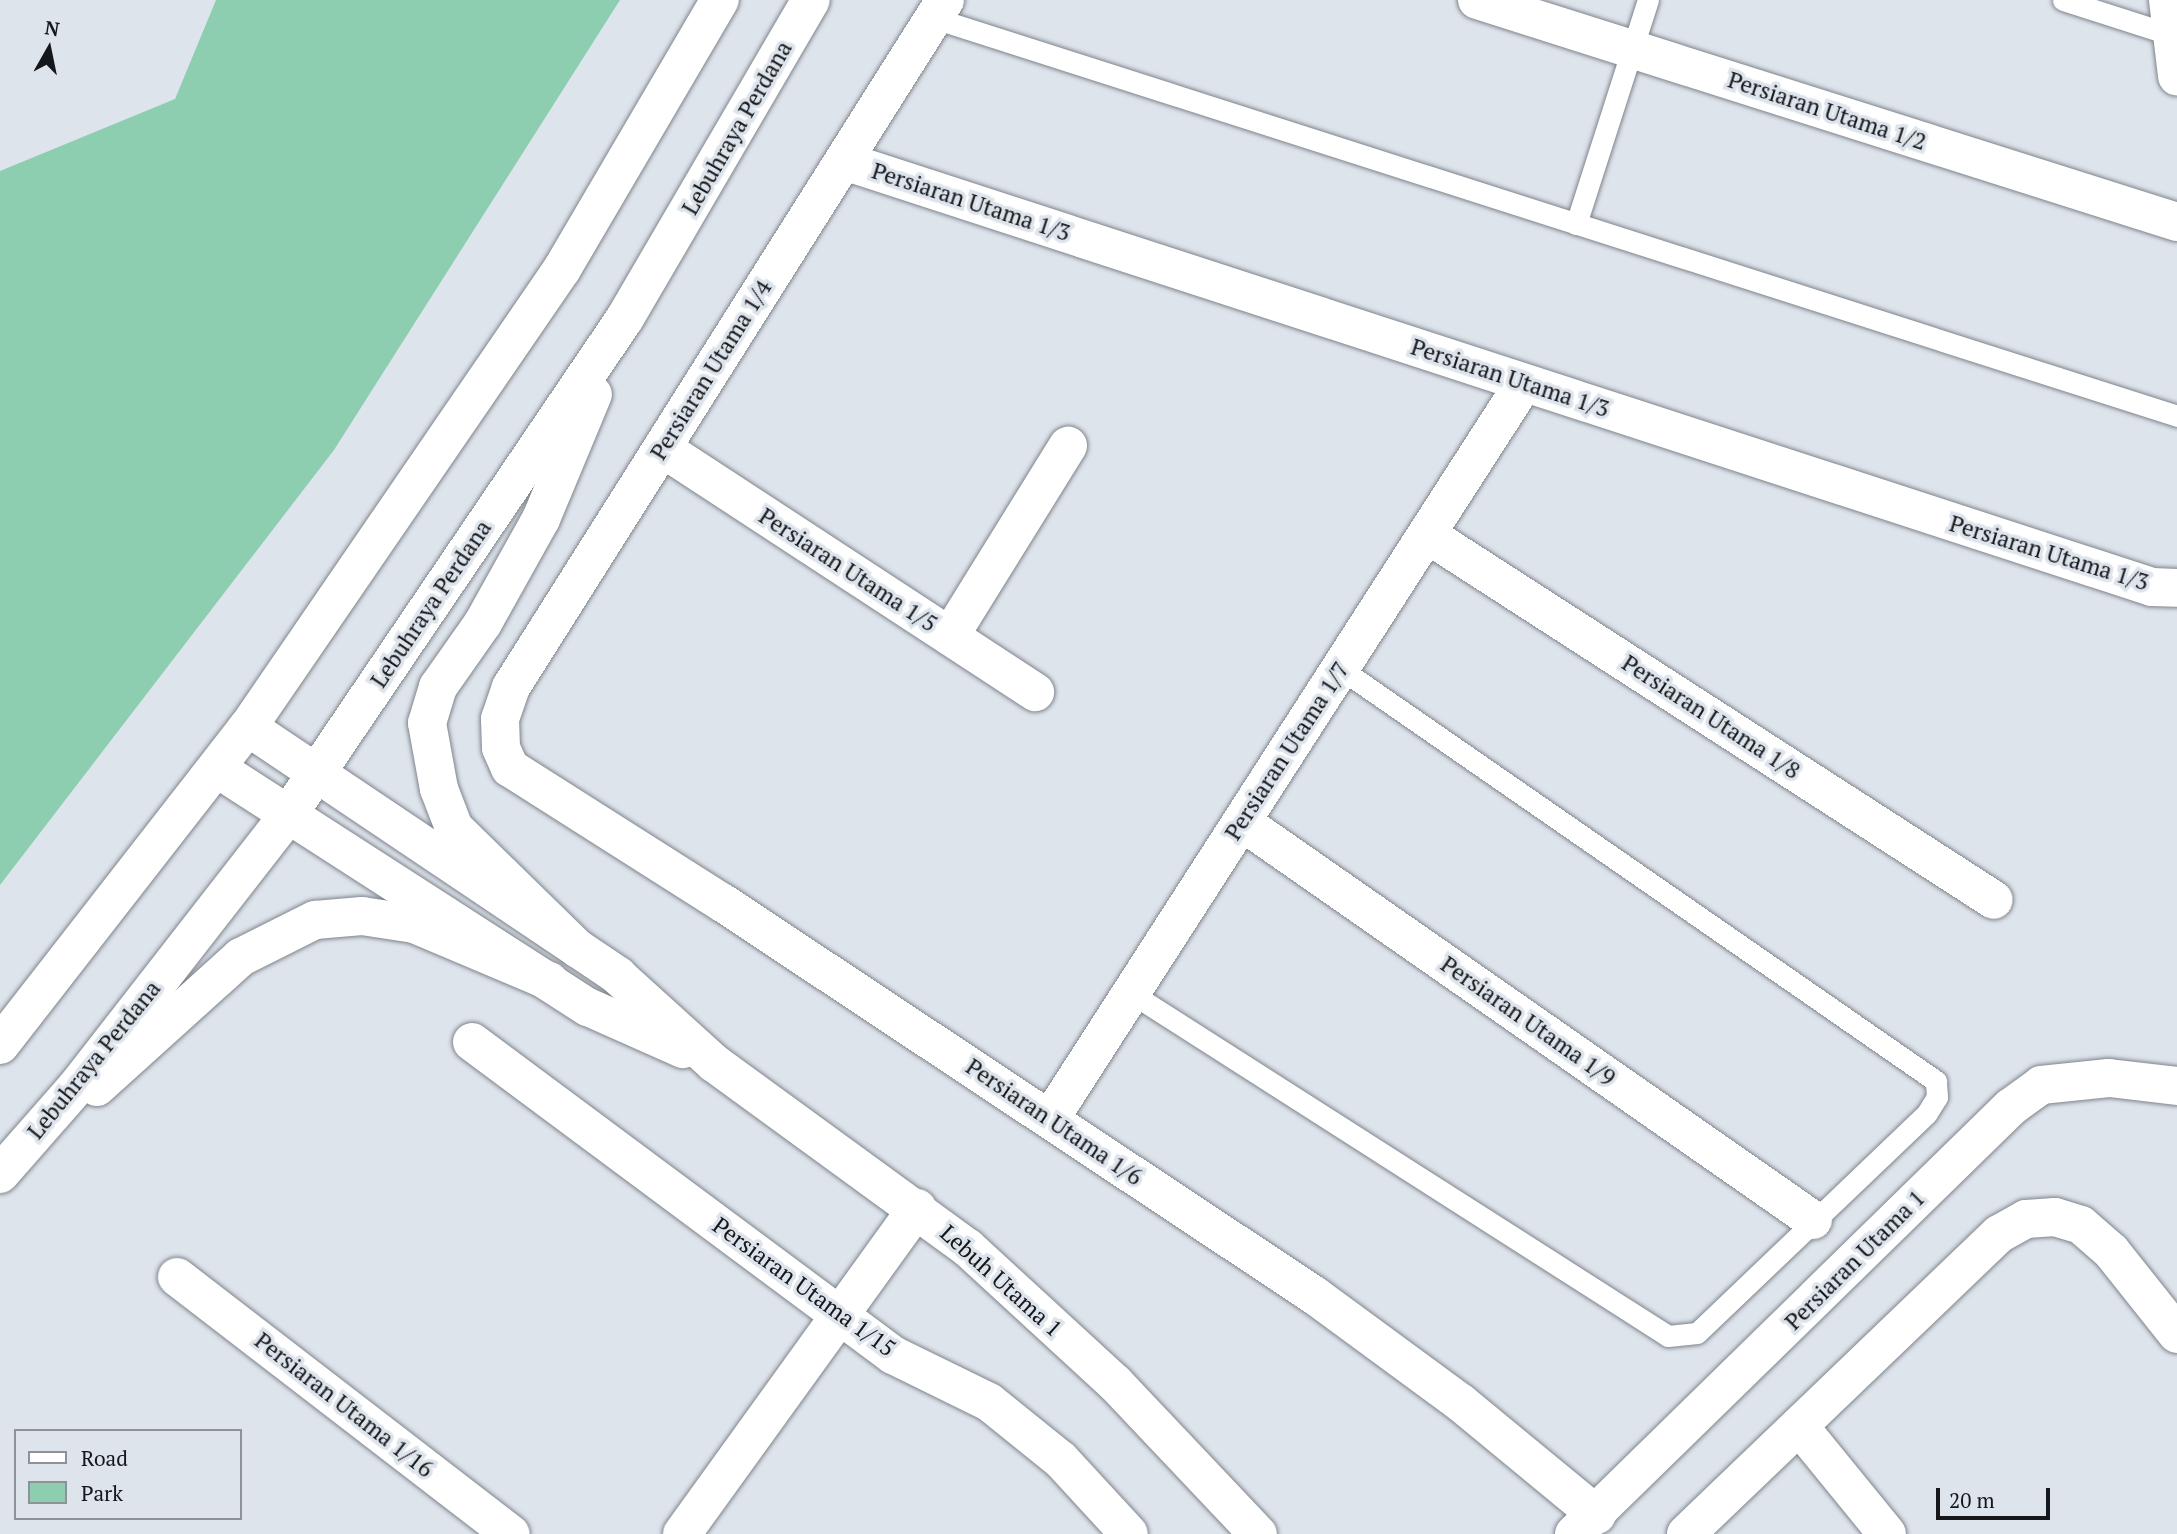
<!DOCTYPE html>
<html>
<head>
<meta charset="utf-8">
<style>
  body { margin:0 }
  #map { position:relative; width:2177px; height:1534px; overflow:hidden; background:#dee4ec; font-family:"PT Serif",serif }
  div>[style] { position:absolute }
  .green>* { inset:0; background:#8dceb1 }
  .roads { filter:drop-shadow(0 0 2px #7f848b) drop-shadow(0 0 2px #7f848b) }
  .lane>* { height:21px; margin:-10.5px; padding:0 10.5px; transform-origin:10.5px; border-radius:10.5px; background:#fff }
  .street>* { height:38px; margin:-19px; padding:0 19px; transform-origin:19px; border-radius:19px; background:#fff }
  .primary>* { height:38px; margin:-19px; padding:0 19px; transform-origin:19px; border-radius:19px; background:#fff }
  span { translate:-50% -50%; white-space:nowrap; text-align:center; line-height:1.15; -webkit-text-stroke:7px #dee4ec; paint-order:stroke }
  .street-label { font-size:23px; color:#15171a }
  .legend { position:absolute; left:14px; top:1429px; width:228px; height:91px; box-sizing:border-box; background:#dee4ec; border:2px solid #8e9298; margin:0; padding:9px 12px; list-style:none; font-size:21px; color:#15171a }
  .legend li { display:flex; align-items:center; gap:14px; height:35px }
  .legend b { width:35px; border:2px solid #8e9298 }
  .north { position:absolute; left:14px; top:14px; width:70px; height:70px; -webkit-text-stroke:5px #dee4ec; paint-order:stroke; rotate:9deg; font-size:19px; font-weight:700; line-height:28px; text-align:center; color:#15171a }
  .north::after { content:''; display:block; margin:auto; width:24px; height:32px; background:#15171a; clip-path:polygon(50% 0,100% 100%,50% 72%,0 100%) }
  .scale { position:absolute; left:1936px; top:1488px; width:114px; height:32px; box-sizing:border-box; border:4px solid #15171a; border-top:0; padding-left:9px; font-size:21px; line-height:24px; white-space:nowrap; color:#15171a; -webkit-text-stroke:5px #dee4ec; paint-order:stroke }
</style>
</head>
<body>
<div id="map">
  <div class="green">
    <i style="clip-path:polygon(216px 0,620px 0,334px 450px,0 885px,0 171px,175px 99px)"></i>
  </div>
  <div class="roads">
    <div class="lane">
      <i style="left:2063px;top:0;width:114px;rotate:17.8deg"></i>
      <i style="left:934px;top:18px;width:1305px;rotate:17.75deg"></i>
      <i style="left:1576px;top:224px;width:235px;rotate:-72.2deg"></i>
      <i style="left:1131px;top:993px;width:637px;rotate:32.57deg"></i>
      <i style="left:1668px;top:1336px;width:29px;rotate:-6deg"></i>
      <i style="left:1697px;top:1333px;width:318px;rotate:-43.7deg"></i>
      <i style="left:1927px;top:1113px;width:19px;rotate:-58deg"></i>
      <i style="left:1937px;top:1097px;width:16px;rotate:-94deg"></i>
      <i style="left:1936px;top:1081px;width:724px;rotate:-145.3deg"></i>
    </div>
    <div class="street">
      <i style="left:945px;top:0;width:813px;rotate:122.28deg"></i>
      <i style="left:511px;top:687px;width:34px;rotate:109deg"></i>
      <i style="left:500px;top:719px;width:29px;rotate:88deg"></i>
      <i style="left:501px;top:748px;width:22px;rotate:66deg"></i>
      <i style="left:510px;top:768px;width:252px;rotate:32.4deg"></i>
      <i style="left:723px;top:903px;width:709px;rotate:33.56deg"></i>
      <i style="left:1314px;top:1295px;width:182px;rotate:36.3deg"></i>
      <i style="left:1461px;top:1403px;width:176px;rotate:39.5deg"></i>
      <i style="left:1477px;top:0;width:734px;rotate:17.6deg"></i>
      <i style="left:2168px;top:0;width:77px;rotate:83.2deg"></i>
      <i style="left:844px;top:161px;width:1376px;rotate:18.04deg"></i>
      <i style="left:2152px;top:587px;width:25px;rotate:2deg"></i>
      <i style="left:662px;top:448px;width:446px;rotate:33.2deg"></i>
      <i style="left:1428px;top:535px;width:673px;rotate:32.82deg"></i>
      <i style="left:950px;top:636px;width:224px;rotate:-58.2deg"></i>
      <i style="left:248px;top:727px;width:446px;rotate:33.9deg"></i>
      <i style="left:618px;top:976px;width:130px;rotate:42.2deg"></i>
      <i style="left:714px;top:1063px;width:314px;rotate:36.1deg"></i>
      <i style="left:968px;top:1248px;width:200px;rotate:42.6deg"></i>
      <i style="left:1115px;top:1383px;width:208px;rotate:46.6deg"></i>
      <i style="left:218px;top:769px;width:440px;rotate:32.8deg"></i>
      <i style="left:588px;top:1007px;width:104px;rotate:23.9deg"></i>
      <i style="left:1242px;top:822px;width:696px;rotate:34.88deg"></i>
      <i style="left:472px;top:1042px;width:525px;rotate:36.63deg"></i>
      <i style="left:893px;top:1355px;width:107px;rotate:26.1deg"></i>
      <i style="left:989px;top:1402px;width:92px;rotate:38.9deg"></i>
      <i style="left:1061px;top:1460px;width:100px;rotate:47.4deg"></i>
      <i style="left:1050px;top:1119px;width:875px;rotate:-57.22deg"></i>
      <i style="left:177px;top:1277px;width:421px;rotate:37.6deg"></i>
      <i style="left:1799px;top:1426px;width:139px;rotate:50.8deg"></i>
      <i style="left:682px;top:1534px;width:402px;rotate:-54.2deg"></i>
      <i style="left:1574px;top:1534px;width:611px;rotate:-44.34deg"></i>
      <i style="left:2011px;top:1107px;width:37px;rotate:-36deg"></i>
      <i style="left:2041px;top:1085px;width:68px;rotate:-5.9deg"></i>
      <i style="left:2109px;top:1078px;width:68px;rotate:6.7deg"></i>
      <i style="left:1686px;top:1534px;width:434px;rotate:-43.8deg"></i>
      <i style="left:1999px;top:1234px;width:31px;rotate:-29deg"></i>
      <i style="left:2026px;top:1219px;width:29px;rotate:-4deg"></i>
      <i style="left:2055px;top:1217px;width:27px;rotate:17deg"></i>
      <i style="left:2081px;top:1225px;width:40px;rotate:41deg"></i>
      <i style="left:2111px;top:1251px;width:106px;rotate:51.5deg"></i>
    </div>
    <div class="primary">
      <i style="left:578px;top:949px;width:173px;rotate:-135.7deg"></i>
      <i style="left:454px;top:828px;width:42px;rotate:-111deg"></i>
      <i style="left:439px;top:789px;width:67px;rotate:-100.3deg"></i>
      <i style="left:427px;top:723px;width:38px;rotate:-73deg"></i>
      <i style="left:438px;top:687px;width:78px;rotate:-54.9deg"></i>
      <i style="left:483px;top:623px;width:119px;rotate:-60.9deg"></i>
      <i style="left:541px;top:519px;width:135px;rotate:-67.4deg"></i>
      <i style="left:0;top:1045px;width:403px;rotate:-52.1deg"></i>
      <i style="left:248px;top:727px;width:555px;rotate:-55.57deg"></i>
      <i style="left:562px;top:269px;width:312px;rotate:-59.6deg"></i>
      <i style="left:97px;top:1087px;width:194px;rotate:-42.1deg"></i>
      <i style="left:241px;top:957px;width:83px;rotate:-26.6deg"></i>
      <i style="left:315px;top:920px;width:47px;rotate:-4.9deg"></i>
      <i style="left:362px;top:916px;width:53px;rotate:8.7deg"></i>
      <i style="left:414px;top:924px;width:147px;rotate:22.9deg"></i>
      <i style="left:0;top:1174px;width:118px;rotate:-48.8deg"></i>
      <i style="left:78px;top:1085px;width:342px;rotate:-52.1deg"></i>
      <i style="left:288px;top:815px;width:600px;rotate:-55.86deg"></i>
      <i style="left:625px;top:318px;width:368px;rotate:-59.7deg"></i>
    </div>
  </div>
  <div class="street-label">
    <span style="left:1827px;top:111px;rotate:18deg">Persiaran Utama 1/2</span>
    <span style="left:737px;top:128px;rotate:-60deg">Lebuhraya Perdana</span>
    <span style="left:971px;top:202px;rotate:18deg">Persiaran Utama 1/3</span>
    <span style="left:711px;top:370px;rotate:-58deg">Persiaran Utama 1/4</span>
    <span style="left:1510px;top:378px;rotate:18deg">Persiaran Utama 1/3</span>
    <span style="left:2049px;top:553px;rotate:17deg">Persiaran Utama 1/3</span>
    <span style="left:848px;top:570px;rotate:33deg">Persiaran Utama 1/5</span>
    <span style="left:431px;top:604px;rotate:-56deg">Lebuhraya Perdana</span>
    <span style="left:1711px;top:717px;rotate:33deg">Persiaran Utama 1/8</span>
    <span style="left:1287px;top:751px;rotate:-57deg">Persiaran Utama 1/7</span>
    <span style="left:1528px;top:1021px;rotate:35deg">Persiaran Utama 1/9</span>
    <span style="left:94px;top:1060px;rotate:-51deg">Lebuhraya Perdana</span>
    <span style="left:1054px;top:1122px;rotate:34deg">Persiaran Utama 1/6</span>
    <span style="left:1855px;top:1260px;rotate:-45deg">Persiaran Utama 1</span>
    <span style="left:1001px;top:1281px;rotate:42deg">Lebuh Utama 1</span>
    <span style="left:804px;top:1287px;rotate:36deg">Persiaran Utama 1/15</span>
    <span style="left:344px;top:1405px;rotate:38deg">Persiaran Utama 1/16</span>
  </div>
  <ul class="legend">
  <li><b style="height:9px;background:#fff"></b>Road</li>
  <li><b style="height:19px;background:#8dceb1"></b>Park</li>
  </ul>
  <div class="north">N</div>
  <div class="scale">20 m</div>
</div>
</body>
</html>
